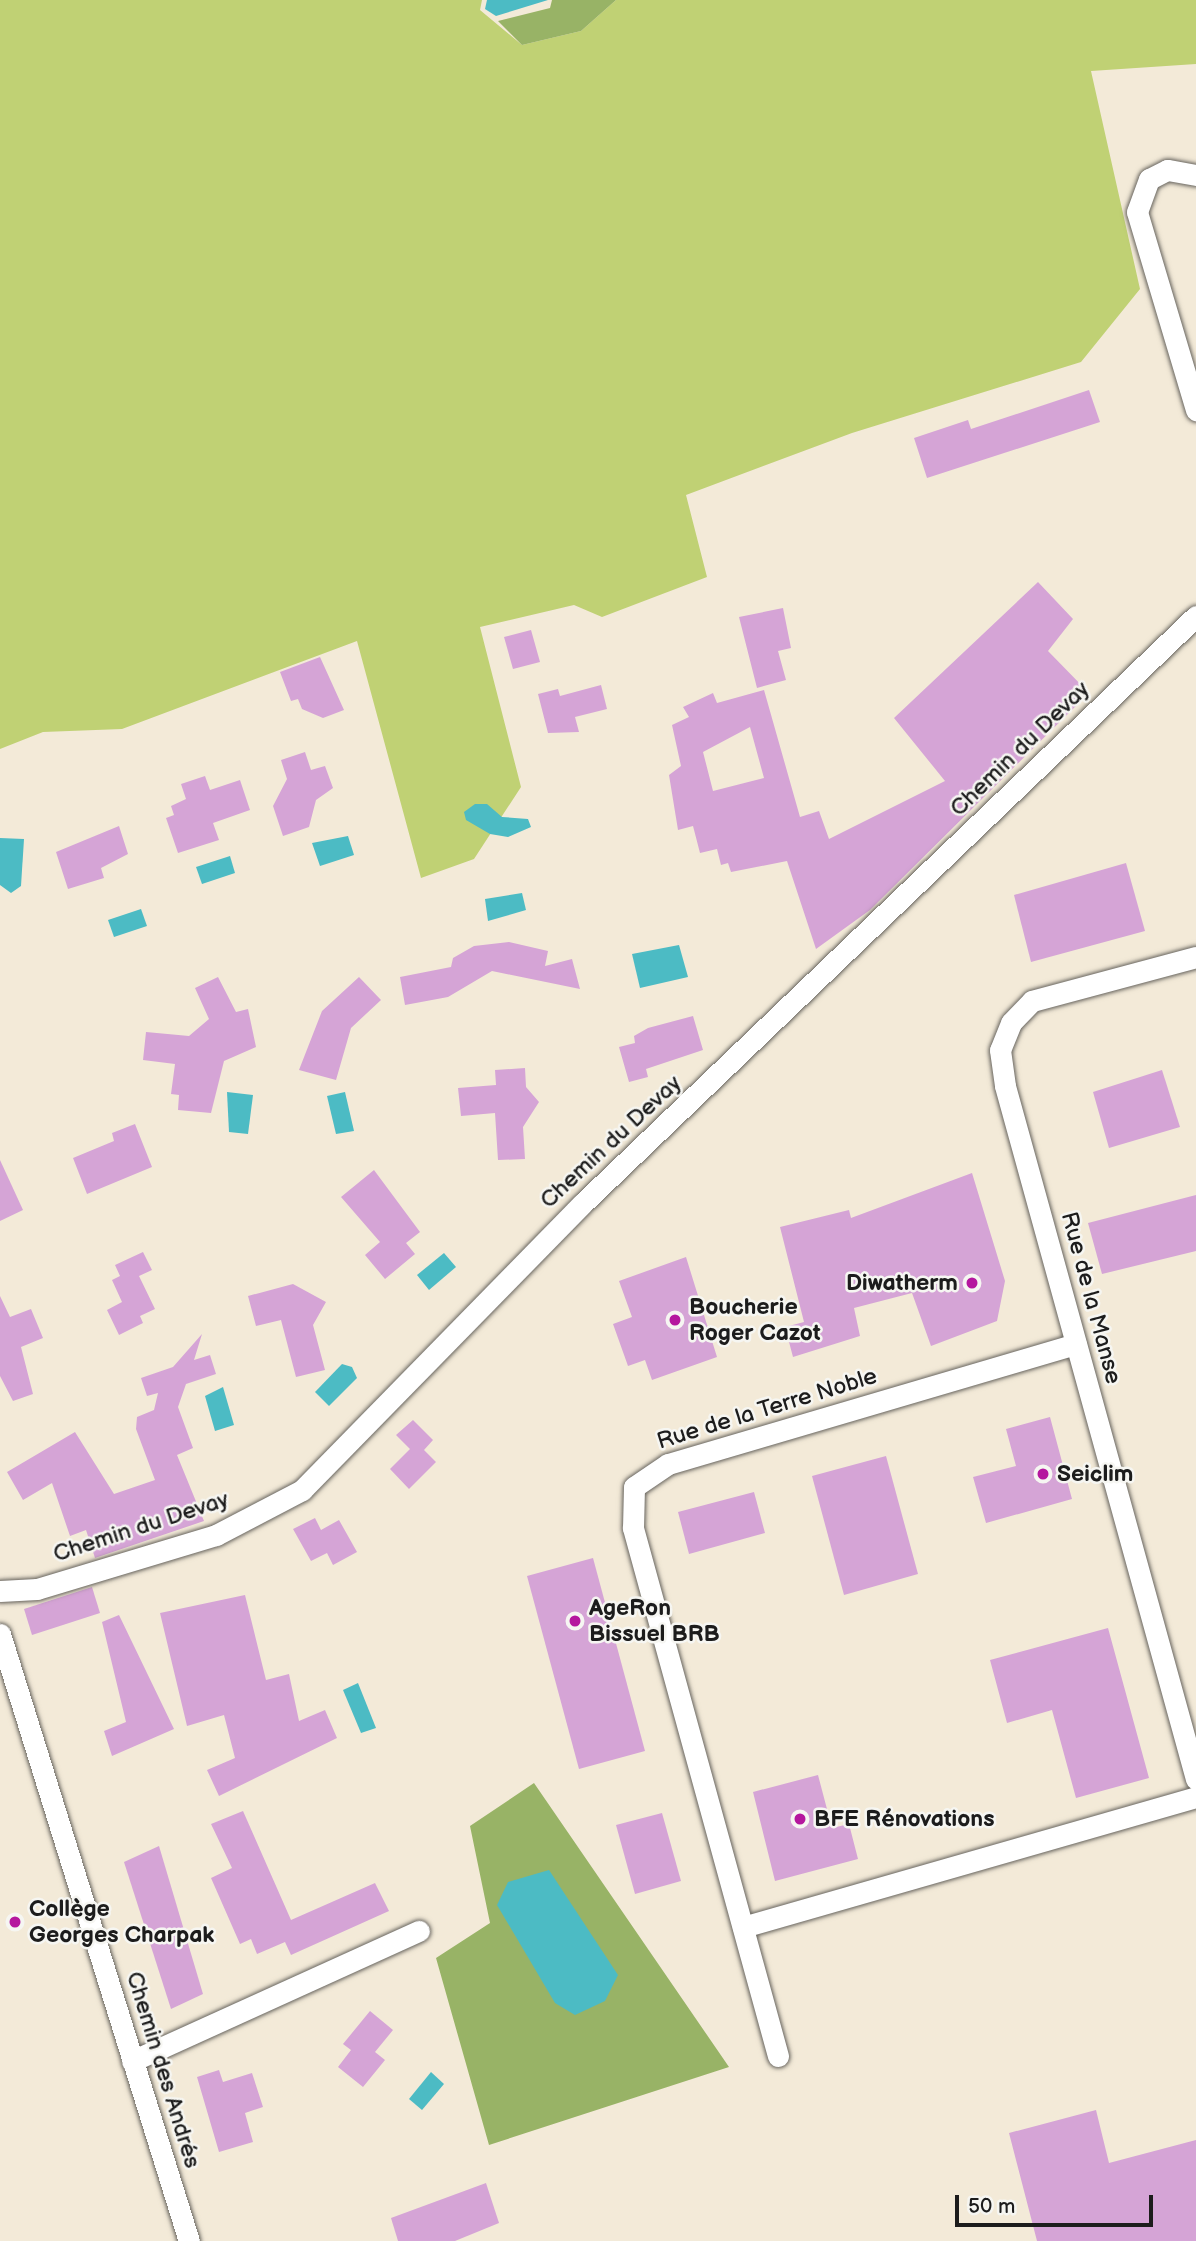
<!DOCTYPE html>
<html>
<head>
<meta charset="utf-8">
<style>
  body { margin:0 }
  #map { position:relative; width:1196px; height:2241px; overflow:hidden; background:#f3ead8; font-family:"Balsamiq Sans",sans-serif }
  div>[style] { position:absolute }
  .green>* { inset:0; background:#c0d174 }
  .forest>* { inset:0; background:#98b366 }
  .water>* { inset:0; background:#4cbbc4 }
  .building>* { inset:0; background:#d5a4d6 }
  .roads { filter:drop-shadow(0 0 2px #67645e) drop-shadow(0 0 2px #67645e) }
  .minor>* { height:21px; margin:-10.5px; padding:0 10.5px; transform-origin:10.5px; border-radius:10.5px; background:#fff }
  .dots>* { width:19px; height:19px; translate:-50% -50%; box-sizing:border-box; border:4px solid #f6f6f2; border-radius:50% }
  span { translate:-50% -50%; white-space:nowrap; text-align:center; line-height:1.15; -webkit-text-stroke:5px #f6f6f2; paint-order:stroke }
  .street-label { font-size:23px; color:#1c1c1c }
  .poi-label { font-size:23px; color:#1c1c1c; font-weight:700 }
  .right { translate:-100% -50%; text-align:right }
  .left { translate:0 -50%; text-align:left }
  .scale { position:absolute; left:955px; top:2195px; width:198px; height:32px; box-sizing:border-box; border:4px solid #1c1c1c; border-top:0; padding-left:9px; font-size:21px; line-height:24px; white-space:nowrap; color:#1c1c1c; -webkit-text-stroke:5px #f6f6f2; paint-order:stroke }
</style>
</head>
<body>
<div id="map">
  <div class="green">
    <i style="clip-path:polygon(0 0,482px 0,480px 10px,522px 45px,581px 31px,616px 0,1196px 0,1196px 64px,1091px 71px,1140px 289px,1081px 362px,852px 433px,686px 495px,707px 577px,602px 617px,574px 605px,480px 627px,521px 787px,474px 859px,421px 878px,357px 641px,122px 729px,43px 732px,0 749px)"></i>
  </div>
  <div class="forest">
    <i style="clip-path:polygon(552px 0,616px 0,581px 31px,522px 45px,498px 21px,550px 8px)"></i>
    <i style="clip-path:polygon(534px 1783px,729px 2067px,489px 2145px,436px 1958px,490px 1923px,470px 1826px)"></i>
  </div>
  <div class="water">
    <i style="clip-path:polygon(487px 0,548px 0,496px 16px,485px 9px)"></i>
    <i style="clip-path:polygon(475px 804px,487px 804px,502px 817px,528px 819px,531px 827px,508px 837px,490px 834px,466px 820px,464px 812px)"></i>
    <i style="clip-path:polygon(348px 836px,354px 855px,320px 866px,312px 843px)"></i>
    <i style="clip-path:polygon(0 838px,24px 839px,21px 886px,11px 893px,0 885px)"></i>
    <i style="clip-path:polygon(230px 856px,235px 873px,202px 884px,196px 867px)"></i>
    <i style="clip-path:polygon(522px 893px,526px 910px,488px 921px,485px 899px)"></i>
    <i style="clip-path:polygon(141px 909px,147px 926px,114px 937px,108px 920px)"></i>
    <i style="clip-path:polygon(679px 945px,688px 977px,640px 988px,632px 954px)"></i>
    <i style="clip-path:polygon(227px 1092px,253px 1095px,248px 1134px,229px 1132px)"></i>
    <i style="clip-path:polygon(345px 1092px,354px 1131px,336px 1134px,327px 1096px)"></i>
    <i style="clip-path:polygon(444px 1253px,456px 1267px,429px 1290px,417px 1275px)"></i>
    <i style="clip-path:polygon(342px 1364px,352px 1367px,357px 1378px,329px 1406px,315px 1392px)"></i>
    <i style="clip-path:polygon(223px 1387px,234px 1425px,215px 1431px,205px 1396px)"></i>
    <i style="clip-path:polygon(358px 1683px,376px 1728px,361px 1733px,343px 1690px)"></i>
    <i style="clip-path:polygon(549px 1870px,618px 1975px,605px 2001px,575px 2015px,555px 2003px,497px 1905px,508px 1882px)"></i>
    <i style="clip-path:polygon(431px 2072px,444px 2084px,422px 2110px,409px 2099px)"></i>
  </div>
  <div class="building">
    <i style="clip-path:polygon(1089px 390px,1100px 422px,927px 478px,914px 438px,968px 420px,971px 429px)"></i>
    <i style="clip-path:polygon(evenodd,1038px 582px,1073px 619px,1048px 651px,1089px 693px,870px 910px,816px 949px,787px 861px,731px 872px,728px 863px,721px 865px,717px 849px,700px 853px,693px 826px,678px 830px,669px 775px,681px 766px,672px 725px,689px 717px,683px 707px,713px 693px,717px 703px,764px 690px,800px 817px,819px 811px,829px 839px,945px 781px,894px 718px,1038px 582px,750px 727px,764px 778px,713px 791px,703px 752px,750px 727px)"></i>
    <i style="clip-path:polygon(783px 608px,791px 648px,778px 651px,786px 680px,757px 688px,739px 617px)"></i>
    <i style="clip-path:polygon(531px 630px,540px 662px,513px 669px,504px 637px)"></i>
    <i style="clip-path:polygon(320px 657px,344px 710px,323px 718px,302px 709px,298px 699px,291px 701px,280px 672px)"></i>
    <i style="clip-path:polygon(601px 685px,607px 709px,575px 717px,579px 732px,548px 733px,538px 694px,558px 689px,560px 696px)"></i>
    <i style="clip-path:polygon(305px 752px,311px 770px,325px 766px,333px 788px,316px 800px,309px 827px,283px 836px,273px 806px,287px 779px,281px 760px)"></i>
    <i style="clip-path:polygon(205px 776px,210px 790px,240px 780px,250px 810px,213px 823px,219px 840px,178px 853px,166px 818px,174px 815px,171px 806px,186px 799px,181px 784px)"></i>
    <i style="clip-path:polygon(119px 826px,128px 854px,101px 868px,104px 878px,68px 889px,56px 852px)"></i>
    <i style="clip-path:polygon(1126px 863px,1145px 931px,1031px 962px,1014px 895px)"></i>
    <i style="clip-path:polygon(509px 942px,548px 951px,545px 966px,572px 959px,580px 989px,492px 971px,448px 997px,405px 1005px,400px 977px,451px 967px,453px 958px,474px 946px)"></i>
    <i style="clip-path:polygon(218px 977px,236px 1012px,248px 1009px,256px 1047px,224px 1061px,211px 1113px,178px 1110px,179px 1095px,171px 1094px,175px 1064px,143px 1060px,146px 1032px,189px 1036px,209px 1019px,195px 988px)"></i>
    <i style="clip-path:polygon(359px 977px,381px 1000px,351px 1028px,336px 1080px,299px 1070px,322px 1011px)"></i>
    <i style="clip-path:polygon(693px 1016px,703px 1050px,646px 1069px,648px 1077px,629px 1082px,619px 1047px,635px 1043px,634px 1036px,648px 1028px)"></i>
    <i style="clip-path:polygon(525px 1068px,526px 1087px,539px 1102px,523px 1127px,525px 1159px,498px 1160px,495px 1113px,461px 1116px,458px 1088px,496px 1085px,495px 1070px)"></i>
    <i style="clip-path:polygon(1162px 1070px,1180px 1127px,1109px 1148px,1093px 1092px)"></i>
    <i style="clip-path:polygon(135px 1124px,152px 1167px,87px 1194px,73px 1158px,114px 1141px,112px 1133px)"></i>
    <i style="clip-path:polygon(0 1160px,23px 1210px,0 1221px)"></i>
    <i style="clip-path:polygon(374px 1170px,420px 1232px,406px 1243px,415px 1254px,385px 1279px,365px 1255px,380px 1242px,341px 1197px)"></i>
    <i style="clip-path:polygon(972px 1173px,1005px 1281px,997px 1321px,931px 1346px,912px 1293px,854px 1308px,860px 1336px,793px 1357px,785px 1327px,804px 1322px,780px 1227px,849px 1210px,851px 1218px)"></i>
    <i style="clip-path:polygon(1196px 1195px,1196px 1251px,1102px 1274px,1088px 1223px)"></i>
    <i style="clip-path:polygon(143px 1252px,152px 1270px,139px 1276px,155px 1309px,140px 1316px,143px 1323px,119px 1335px,107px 1310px,122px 1302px,112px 1280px,120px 1276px,115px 1265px)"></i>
    <i style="clip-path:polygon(686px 1257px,717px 1357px,652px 1380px,645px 1360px,628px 1366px,613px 1324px,632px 1317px,619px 1281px)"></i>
    <i style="clip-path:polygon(293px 1284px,326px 1302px,313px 1325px,325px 1370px,296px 1377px,281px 1320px,256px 1326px,248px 1296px)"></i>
    <i style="clip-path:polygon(0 1296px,10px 1317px,31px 1309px,43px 1338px,21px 1347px,33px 1394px,13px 1401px,0 1376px)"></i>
    <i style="clip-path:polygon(202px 1334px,194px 1360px,210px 1355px,216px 1374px,186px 1384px,178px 1407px,193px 1448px,177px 1455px,204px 1521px,95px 1558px,86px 1530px,70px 1536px,52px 1483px,23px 1500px,7px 1472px,75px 1432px,114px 1494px,155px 1480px,136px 1429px,137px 1417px,154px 1410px,158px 1393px,147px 1396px,141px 1378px,173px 1367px)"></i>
    <i style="clip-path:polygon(1050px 1417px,1072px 1499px,986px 1523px,973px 1477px,1016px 1466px,1006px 1429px)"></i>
    <i style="clip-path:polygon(413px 1420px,433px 1440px,424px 1450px,436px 1462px,409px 1489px,390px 1469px,410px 1449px,396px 1435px)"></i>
    <i style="clip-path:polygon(886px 1456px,918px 1574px,844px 1595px,812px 1476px)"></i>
    <i style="clip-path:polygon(754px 1492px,765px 1533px,689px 1554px,678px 1512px)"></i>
    <i style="clip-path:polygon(315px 1518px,321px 1530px,339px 1520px,357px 1552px,333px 1565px,327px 1553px,311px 1561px,293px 1529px)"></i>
    <i style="clip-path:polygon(593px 1558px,645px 1751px,579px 1769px,527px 1576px)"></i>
    <i style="clip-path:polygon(92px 1587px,100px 1613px,32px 1635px,24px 1609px)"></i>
    <i style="clip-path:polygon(245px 1595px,266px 1680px,289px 1674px,299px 1721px,325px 1710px,337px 1738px,219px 1796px,207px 1770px,235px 1758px,224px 1715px,187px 1726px,160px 1613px)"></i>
    <i style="clip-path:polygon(119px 1615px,174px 1729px,112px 1756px,104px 1731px,126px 1722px,102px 1622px)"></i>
    <i style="clip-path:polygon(1108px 1628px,1149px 1778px,1076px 1798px,1052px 1710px,1007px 1723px,990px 1660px)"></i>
    <i style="clip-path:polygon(818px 1775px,832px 1828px,849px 1824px,858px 1859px,775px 1881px,753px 1792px)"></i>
    <i style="clip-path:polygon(243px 1811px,291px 1920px,375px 1883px,389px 1911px,291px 1955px,285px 1942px,257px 1954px,251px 1939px,240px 1944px,211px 1878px,232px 1868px,211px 1824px)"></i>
    <i style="clip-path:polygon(662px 1813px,681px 1881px,635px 1894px,616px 1825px)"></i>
    <i style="clip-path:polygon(159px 1846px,203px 1994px,171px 2009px,124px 1862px)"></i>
    <i style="clip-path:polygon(370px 2011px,393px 2030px,375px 2052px,385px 2060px,363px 2087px,338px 2067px,351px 2050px,343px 2044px)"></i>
    <i style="clip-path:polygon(219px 2070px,223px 2082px,252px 2073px,263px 2107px,245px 2113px,253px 2142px,219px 2152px,197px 2077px)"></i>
    <i style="clip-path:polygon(1096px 2110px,1109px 2163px,1196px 2140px,1196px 2241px,1037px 2241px,1009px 2133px)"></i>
    <i style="clip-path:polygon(486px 2183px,499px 2223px,455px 2241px,398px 2241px,391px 2218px)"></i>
  </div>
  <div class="roads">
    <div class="minor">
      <i style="left:1196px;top:175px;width:29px;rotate:-170deg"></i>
      <i style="left:1167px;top:170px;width:20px;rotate:153deg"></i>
      <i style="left:1149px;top:179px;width:35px;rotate:110deg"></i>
      <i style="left:1137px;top:212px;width:207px;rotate:73.4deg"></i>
      <i style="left:1196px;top:957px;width:170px;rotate:165deg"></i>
      <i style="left:1032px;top:1001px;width:30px;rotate:134deg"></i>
      <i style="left:1011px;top:1023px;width:29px;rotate:112deg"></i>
      <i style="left:1000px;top:1050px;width:36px;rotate:82deg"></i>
      <i style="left:1005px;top:1086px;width:719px;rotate:74.59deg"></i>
      <i style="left:0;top:1591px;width:37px;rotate:-3deg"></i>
      <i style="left:37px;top:1589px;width:187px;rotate:-16.8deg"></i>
      <i style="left:216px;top:1535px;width:97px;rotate:-27.6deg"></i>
      <i style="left:302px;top:1490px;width:400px;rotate:-45.6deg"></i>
      <i style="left:582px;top:1204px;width:850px;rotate:-43.76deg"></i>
      <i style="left:0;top:1634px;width:636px;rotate:72.71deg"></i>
      <i style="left:743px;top:1927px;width:471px;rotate:-16deg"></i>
      <i style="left:778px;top:2056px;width:548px;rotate:-105.36deg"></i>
      <i style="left:633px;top:1528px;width:41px;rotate:-88.6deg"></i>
      <i style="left:634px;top:1487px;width:41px;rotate:-34.1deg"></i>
      <i style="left:668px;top:1464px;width:425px;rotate:-16.4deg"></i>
      <i style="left:132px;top:2061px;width:315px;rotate:-24.4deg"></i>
    </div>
  </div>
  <div class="dots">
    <i style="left:972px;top:1283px;background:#b5179e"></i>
    <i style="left:675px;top:1320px;background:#b5179e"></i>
    <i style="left:1043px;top:1474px;background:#b5179e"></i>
    <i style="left:575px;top:1621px;background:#b5179e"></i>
    <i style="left:800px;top:1819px;background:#b5179e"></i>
    <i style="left:15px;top:1922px;background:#b5179e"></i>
  </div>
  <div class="street-label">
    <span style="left:1020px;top:749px;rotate:-44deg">Chemin du Devay</span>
    <span style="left:611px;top:1142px;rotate:-43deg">Chemin du Devay</span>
    <span style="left:1091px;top:1298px;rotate:75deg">Rue de la Manse</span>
    <span style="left:767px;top:1409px;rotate:-17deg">Rue de la Terre Noble</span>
    <span style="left:141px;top:1527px;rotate:-18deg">Chemin du Devay</span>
    <span style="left:163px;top:2070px;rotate:73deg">Chemin des Andrés</span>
  </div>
  <div class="poi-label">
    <span class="right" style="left:958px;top:1283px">Diwatherm</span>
    <span class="left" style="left:689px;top:1320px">Boucherie<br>Roger Cazot</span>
    <span class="left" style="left:1057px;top:1474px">Seiclim</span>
    <span class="left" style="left:589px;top:1621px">AgeRon<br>Bissuel BRB</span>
    <span class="left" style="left:814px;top:1819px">BFE Rénovations</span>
    <span class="left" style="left:29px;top:1922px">Collège<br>Georges Charpak</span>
  </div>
  <div class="scale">50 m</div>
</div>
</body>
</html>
